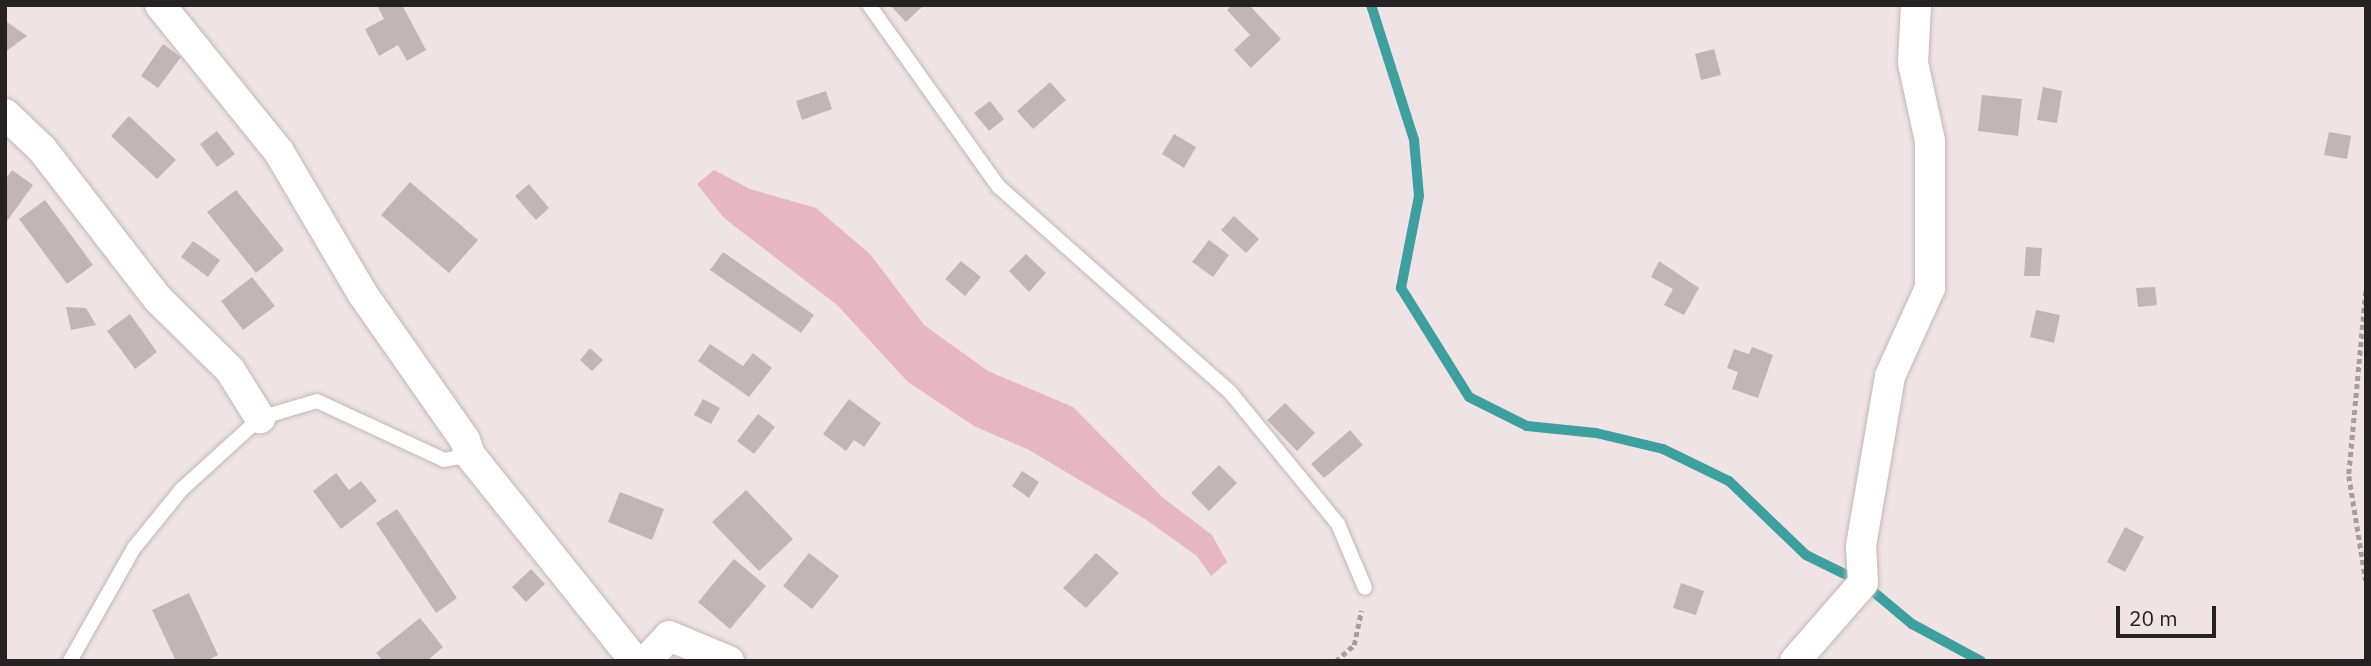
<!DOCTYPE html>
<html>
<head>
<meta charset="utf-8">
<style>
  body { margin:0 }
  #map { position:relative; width:2371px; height:666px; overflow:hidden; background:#f0e3e6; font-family:"IBM Plex Sans",sans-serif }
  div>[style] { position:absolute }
  .green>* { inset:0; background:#e6b6c2 }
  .stream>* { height:10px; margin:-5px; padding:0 5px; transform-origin:5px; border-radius:5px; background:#3da09f }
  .building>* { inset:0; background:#c1b5b8 }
  .path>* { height:4.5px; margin-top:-2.25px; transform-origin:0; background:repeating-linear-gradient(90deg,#a79d9f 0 5px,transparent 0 8.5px) }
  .roads { filter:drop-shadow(0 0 2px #c3b6b9) drop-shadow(0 0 2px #c3b6b9) }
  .lane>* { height:14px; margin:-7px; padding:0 7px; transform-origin:7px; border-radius:7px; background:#fff }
  .street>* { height:30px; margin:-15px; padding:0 15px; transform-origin:15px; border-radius:15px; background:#fff }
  span { translate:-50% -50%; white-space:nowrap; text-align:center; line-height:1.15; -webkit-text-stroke:5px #f0e3e6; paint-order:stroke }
  .frame { position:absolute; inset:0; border:7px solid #262223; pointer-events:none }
  .scale { position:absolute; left:2116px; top:606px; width:100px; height:32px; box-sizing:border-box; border:4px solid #262223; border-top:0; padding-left:9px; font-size:21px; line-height:24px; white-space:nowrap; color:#262223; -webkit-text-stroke:5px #f0e3e6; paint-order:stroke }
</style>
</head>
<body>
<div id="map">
  <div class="green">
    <i style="clip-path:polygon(714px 170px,750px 189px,816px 208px,870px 254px,924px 325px,988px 371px,1073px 407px,1162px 497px,1212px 535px,1227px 562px,1211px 576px,1197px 556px,1145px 519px,1029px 450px,974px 426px,908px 382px,837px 305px,724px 218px,697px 184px)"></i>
  </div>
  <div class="stream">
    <i style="left:1371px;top:5px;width:142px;rotate:72.3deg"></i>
    <i style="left:1414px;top:140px;width:56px;rotate:84.9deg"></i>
    <i style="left:1419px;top:196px;width:94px;rotate:101.1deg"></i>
    <i style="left:1401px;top:288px;width:128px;rotate:58deg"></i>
    <i style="left:1469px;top:397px;width:65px;rotate:26.6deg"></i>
    <i style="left:1527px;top:426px;width:69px;rotate:5.8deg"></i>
    <i style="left:1596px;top:433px;width:69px;rotate:13.4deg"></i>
    <i style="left:1663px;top:449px;width:73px;rotate:25.9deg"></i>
    <i style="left:1729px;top:481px;width:107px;rotate:43.9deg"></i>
    <i style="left:1806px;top:555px;width:64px;rotate:26.2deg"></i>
    <i style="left:1863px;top:583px;width:64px;rotate:39.9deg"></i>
    <i style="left:1912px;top:624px;width:78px;rotate:28.2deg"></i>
  </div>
  <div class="building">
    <i style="clip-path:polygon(377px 5px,402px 5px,426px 50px,407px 61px,398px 45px,379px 56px,365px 29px,384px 19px)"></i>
    <i style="clip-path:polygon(890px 5px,924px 5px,906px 22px)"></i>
    <i style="clip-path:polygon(1232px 5px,1249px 5px,1281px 39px,1251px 68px,1234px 50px,1250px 35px,1227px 10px)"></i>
    <i style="clip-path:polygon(7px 22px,27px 36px,5px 52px,5px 24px)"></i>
    <i style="clip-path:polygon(163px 44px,181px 57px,158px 88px,141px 76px)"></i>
    <i style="clip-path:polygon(1714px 49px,1721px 75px,1701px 80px,1695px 54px)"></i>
    <i style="clip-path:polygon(1050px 82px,1066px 100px,1033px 129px,1017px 111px)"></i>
    <i style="clip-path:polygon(2043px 87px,2062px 91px,2057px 123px,2037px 120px)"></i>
    <i style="clip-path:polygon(826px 91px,832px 109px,802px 120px,796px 101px)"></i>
    <i style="clip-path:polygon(1982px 95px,2022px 99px,2018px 136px,1978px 131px)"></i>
    <i style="clip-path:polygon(990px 101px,1004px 119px,989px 131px,974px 113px)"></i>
    <i style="clip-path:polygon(129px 116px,176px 160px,157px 179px,111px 136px)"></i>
    <i style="clip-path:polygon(217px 131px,235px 154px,217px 167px,200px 144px)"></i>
    <i style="clip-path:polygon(2329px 132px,2351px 136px,2347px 159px,2324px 155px)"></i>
    <i style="clip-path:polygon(1174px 134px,1196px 147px,1184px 168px,1162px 154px)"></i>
    <i style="clip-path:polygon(12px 170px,33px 185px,5px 224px,5px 180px)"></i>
    <i style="clip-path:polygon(410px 182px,478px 240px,449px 273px,381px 215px)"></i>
    <i style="clip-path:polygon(529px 184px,549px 208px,536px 220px,515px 196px)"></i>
    <i style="clip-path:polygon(236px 190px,284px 250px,256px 273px,207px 212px)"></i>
    <i style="clip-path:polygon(45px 200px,93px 265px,67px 284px,19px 219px)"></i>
    <i style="clip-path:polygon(1234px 216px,1259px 239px,1246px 253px,1221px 230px)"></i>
    <i style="clip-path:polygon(1209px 240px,1229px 255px,1213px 277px,1192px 262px)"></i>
    <i style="clip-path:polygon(193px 241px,220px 260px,208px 277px,181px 257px)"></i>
    <i style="clip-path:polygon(2026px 247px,2042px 248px,2040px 276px,2024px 276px)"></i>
    <i style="clip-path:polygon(723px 252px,814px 315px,801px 333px,710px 270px)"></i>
    <i style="clip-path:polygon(1026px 254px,1046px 273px,1029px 292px,1009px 271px)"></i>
    <i style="clip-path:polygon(961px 261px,981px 277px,965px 296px,945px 279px)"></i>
    <i style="clip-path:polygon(1659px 261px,1699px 288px,1684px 315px,1664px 305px,1673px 289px,1651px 277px)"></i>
    <i style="clip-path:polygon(252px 277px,275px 306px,243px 330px,221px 301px)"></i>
    <i style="clip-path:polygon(2155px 287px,2157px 305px,2138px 307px,2136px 288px)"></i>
    <i style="clip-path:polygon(66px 307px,86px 308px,96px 325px,71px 330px)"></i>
    <i style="clip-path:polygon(2036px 310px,2060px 315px,2054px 343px,2030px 337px)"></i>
    <i style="clip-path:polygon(130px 314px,157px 352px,135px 369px,107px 331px)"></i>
    <i style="clip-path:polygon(710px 344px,743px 366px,753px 353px,772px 368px,749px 397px,698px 361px)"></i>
    <i style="clip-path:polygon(1752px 347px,1773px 355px,1758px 398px,1732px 389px,1738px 372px,1727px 368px,1734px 349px,1749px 354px)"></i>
    <i style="clip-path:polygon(590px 348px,603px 360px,592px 371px,580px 360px)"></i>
    <i style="clip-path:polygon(703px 399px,720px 408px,711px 424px,694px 415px)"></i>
    <i style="clip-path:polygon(849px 399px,881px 423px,864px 447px,854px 440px,846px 451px,823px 434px)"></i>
    <i style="clip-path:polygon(1285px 403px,1315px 433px,1297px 451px,1267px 420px)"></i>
    <i style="clip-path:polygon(758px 414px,775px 427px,754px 454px,737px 441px)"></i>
    <i style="clip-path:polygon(1350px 430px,1363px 445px,1324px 478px,1311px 464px)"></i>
    <i style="clip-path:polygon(1219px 465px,1237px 483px,1209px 511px,1191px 493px)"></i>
    <i style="clip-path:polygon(1022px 471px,1039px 482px,1029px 498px,1012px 486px)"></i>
    <i style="clip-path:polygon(336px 473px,349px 490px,361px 481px,377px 501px,341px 529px,313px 491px)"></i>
    <i style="clip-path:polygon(746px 490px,793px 539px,759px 571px,712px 522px)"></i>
    <i style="clip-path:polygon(620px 492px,664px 509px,652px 540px,608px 522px)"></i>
    <i style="clip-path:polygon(397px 509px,457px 598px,436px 613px,376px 523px)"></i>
    <i style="clip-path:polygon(2125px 527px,2144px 537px,2125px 572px,2107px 562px)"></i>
    <i style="clip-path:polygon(809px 553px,839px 576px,812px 609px,783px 586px)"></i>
    <i style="clip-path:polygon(1096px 553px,1119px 573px,1086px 608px,1063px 588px)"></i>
    <i style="clip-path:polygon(734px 559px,766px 586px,730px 629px,698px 602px)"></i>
    <i style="clip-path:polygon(531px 569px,545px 584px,526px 602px,512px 587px)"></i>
    <i style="clip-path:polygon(1681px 583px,1704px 591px,1696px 615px,1673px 608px)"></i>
    <i style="clip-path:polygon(189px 593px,218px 655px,206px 661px,176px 661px,152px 610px)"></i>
    <i style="clip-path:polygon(420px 618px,443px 647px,427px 661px,383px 661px,376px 653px)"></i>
  </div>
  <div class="path">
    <i style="left:2366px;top:291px;width:186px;rotate:95.3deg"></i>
    <i style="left:2349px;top:476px;width:106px;rotate:80.8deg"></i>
    <i style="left:1336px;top:661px;width:24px;rotate:-42deg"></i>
    <i style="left:1354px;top:645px;width:35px;rotate:-78deg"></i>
  </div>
  <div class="roads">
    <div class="lane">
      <i style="left:869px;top:5px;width:224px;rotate:54.5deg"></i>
      <i style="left:999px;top:187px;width:309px;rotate:41.6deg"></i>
      <i style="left:1230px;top:392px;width:171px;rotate:50.7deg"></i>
      <i style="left:1338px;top:524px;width:69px;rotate:67.1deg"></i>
      <i style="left:70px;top:661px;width:130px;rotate:-60.5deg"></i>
      <i style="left:134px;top:548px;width:76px;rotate:-50.9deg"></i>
      <i style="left:182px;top:489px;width:105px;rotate:-42.3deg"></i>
      <i style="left:260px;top:418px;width:59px;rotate:-16.6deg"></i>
      <i style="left:317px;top:401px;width:140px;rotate:24.9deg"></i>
      <i style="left:444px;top:460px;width:26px;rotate:-11deg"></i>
    </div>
    <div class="street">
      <i style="left:160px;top:5px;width:189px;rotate:51deg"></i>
      <i style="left:279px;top:152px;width:164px;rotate:59.5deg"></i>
      <i style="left:362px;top:293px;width:179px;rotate:55deg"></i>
      <i style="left:465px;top:440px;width:16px;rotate:72deg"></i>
      <i style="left:470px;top:455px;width:264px;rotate:51.3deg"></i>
      <i style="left:5px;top:114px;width:51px;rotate:43.4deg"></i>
      <i style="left:42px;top:149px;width:190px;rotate:52.3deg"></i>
      <i style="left:158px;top:299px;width:101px;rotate:44.6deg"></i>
      <i style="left:230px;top:370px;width:57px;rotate:58deg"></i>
      <i style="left:646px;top:661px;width:34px;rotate:-47deg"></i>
      <i style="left:669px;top:636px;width:65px;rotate:22.6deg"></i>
      <i style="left:1795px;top:661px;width:103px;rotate:-48.9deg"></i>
      <i style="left:1863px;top:583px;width:37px;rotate:-93deg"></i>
      <i style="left:1861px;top:546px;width:172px;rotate:-80.3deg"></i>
      <i style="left:1890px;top:376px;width:97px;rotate:-65.6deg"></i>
      <i style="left:1930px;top:288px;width:147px;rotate:-90deg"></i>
      <i style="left:1930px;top:141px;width:80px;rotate:-102.3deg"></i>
      <i style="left:1913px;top:63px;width:58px;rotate:-87deg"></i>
    </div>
  </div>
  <div class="frame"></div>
  <div class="scale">20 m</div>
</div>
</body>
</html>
